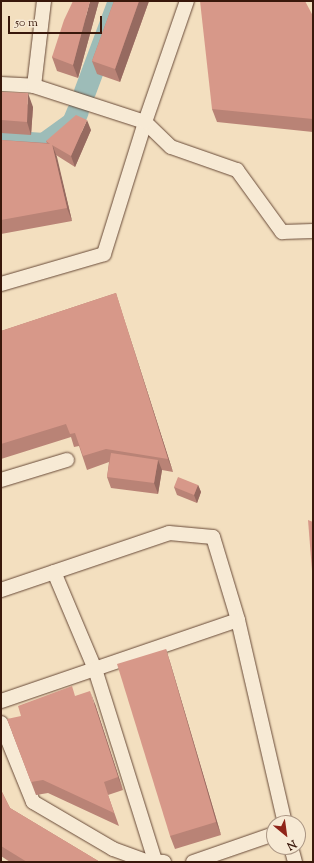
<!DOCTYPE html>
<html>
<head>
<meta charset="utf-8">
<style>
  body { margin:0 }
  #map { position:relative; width:314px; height:863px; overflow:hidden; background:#f3dfbf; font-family:"Sorts Mill Goudy",serif }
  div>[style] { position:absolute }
  .river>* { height:22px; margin:-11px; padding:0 11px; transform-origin:11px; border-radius:11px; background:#9dbcb8 }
  .roads { filter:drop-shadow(0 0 1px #684a38) drop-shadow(0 0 1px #684a38) }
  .minor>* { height:14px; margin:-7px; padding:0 7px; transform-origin:7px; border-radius:7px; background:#f7ead5 }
  .wall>* { inset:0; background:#b98376 }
  .shaded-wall>* { inset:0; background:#966a60 }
  .building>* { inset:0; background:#d79889 }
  span { translate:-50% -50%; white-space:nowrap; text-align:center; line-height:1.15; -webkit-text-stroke:4px #f7ead5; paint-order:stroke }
  .frame { position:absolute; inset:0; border:2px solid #39180b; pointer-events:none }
  .north { position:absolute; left:266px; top:815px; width:40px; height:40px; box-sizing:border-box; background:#f7ead5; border:1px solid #ab9684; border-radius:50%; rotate:151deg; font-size:11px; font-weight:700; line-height:16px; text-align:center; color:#39180b }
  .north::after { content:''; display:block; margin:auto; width:14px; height:18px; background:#8f2418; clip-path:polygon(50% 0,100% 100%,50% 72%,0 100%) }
  .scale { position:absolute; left:8px; top:16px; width:94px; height:18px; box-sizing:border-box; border:2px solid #39180b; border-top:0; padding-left:5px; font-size:12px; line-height:14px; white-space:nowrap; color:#39180b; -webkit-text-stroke:3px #f7ead5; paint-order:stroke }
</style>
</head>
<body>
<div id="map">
  <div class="river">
    <i style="left:85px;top:92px;width:97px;rotate:-69.5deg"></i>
    <i style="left:1px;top:141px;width:43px;rotate:4deg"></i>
    <i style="left:44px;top:144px;width:36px;rotate:-36deg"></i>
    <i style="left:73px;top:123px;width:13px;rotate:-67deg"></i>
  </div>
  <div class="roads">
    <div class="minor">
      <i style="left:1px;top:84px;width:33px;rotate:3deg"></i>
      <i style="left:34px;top:86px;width:117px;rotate:18deg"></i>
      <i style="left:145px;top:122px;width:36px;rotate:44deg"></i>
      <i style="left:171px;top:147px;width:70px;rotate:19.2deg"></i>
      <i style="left:237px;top:170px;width:77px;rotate:54deg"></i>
      <i style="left:282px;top:232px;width:31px;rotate:-2deg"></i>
      <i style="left:34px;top:86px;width:86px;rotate:-83.3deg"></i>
      <i style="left:1px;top:284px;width:107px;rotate:-16.2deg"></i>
      <i style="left:104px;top:254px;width:138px;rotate:-72.7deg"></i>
      <i style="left:145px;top:122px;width:128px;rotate:-70.9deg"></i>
      <i style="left:1px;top:480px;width:69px;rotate:-16.9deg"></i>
      <i style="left:54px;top:572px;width:105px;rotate:67.1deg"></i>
      <i style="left:95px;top:669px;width:201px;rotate:72.6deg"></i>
      <i style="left:1px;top:590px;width:177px;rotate:-18.7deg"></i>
      <i style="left:169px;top:533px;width:44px;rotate:5.2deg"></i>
      <i style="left:213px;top:537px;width:87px;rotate:73.2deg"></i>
      <i style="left:238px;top:620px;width:208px;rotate:77deg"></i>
      <i style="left:1px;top:701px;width:250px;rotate:-18.9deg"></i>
      <i style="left:1px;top:723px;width:85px;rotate:67.9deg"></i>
      <i style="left:33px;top:802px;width:93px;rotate:30.4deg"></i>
      <i style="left:113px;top:849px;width:35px;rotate:20deg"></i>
      <i style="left:146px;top:861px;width:18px;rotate:3deg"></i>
      <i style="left:291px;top:847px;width:16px;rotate:75deg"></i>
      <i style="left:193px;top:862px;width:86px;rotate:-19.1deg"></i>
    </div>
  </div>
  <div class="wall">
    <i style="clip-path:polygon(99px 1px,78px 78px,57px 71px,52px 57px)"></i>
    <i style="clip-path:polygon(114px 1px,149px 1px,120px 82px,97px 74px,92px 61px)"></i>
    <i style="clip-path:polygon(313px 16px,313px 132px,217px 122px,212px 109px)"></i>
    <i style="clip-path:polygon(1px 92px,33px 107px,31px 135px,1px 133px)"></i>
    <i style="clip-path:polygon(91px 130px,75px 167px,56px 155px,72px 221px,1px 234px,1px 140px,47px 143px,46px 141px)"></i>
    <i style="clip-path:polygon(116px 293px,120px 306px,173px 472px,162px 470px,158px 494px,111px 488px,107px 477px,109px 462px,87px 470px,79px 446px,74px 447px,71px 437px,1px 459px,1px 331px)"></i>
    <i style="clip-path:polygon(198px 485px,201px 492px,197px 503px,177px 495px,174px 487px)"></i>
    <i style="clip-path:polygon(166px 649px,170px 662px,221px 835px,175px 849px,170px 836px)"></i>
    <i style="clip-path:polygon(76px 696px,95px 704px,123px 790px,108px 795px,119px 826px,48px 793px,36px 795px,12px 732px)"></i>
    <i style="clip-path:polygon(1px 790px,10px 808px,100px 862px,10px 862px,1px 856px)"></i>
  </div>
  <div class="shaded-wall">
    <i style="clip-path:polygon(90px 1px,99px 1px,78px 78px,73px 65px)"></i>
    <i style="clip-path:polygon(139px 1px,149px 1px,120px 82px,115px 69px)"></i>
    <i style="clip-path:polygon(28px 93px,33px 107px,31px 135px,27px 122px)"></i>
    <i style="clip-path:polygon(87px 120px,91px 130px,75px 167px,71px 156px)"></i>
    <i style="clip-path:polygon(52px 144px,57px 157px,72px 221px,67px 208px)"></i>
    <i style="clip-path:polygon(116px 293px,120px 306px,173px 472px,168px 459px)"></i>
    <i style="clip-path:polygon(158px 460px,162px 470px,158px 494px,154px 483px)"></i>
    <i style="clip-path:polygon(198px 485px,201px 492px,197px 503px,194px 495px)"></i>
    <i style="clip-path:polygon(166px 649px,170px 662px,221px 835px,216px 822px)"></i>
    <i style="clip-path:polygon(90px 691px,95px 704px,123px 790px,118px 777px)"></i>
  </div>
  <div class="building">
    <i style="clip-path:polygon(73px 1px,90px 1px,73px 65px,52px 57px,64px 20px)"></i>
    <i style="clip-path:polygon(114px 1px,139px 1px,115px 69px,92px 61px)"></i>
    <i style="clip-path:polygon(200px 1px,305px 1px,313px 16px,313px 119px,212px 109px)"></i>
    <i style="clip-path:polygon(1px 92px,28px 93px,27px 122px,1px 120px)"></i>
    <i style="clip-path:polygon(76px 115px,87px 120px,71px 156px,52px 145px,52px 144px,50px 144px,46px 141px)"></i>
    <i style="clip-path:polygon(1px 140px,52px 144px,67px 208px,1px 220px)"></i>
    <i style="clip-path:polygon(116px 293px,168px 459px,106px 449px,83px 456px,75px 433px,70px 434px,66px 424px,1px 444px,1px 331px)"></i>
    <i style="clip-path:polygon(111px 453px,158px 460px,154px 483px,107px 477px)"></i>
    <i style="clip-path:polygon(178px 477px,198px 485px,194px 495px,174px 487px)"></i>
    <i style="clip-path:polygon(308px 520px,313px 522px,313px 583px)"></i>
    <i style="clip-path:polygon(166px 649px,216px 822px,170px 836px,117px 664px)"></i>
    <i style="clip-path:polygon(72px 686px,75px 696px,90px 691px,118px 777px,104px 782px,114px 813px,43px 780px,31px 782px,7px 719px,21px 716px,18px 706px)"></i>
    <i style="clip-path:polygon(1px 790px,10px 808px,100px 862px,27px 862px,1px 846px)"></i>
  </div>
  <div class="frame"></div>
  <div class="north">N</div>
  <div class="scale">50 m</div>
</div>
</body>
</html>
